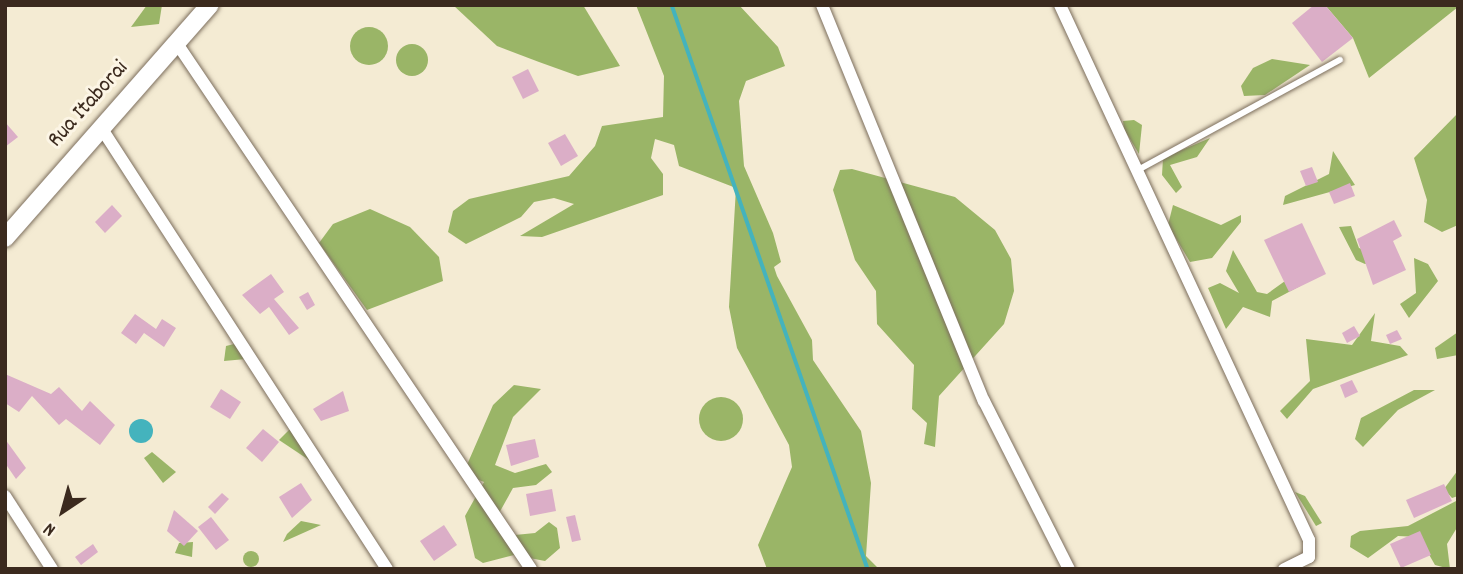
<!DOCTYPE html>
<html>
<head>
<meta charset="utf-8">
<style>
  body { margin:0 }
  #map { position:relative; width:1463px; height:574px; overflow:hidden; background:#f4ebd3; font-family:Dekko,sans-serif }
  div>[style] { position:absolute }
  .forest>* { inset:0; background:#9ab567 }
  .round { border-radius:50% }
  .water>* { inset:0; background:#44b3bd }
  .stream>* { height:3.5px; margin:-1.75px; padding:0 1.75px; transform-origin:1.75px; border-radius:1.75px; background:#44b3bd }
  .building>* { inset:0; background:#dbaec7 }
  .roads { filter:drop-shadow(0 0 2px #7c6e5d) drop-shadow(0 0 2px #7c6e5d) }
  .lane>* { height:6px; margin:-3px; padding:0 3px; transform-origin:3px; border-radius:3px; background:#fff }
  .street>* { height:12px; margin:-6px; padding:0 6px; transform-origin:6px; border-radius:6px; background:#fff }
  .secondary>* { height:18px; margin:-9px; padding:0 9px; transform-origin:9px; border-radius:9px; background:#fff }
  span { translate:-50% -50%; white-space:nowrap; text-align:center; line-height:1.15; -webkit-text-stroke:6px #fcf5e5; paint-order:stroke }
  .street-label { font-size:23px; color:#3b2a1e }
  .frame { position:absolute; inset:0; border:7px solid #3b2a1e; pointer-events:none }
  .north { position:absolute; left:28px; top:476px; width:70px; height:70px; -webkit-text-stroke:5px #fcf5e5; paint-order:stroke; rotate:216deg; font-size:19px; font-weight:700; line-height:28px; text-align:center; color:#3b2a1e }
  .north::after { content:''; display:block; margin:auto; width:24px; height:32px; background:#3b2a1e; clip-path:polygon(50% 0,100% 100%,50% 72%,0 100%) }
</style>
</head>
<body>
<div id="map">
  <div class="forest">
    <i style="clip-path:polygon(147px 5px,162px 5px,159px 24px,131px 27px)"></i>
    <i style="clip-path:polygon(453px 5px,583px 5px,620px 66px,578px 76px,539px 62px,497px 46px)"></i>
    <i style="clip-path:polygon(636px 5px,739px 5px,778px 47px,785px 66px,746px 81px,739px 101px,744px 166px,773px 233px,781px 262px,774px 267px,777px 276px,812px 340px,813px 360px,861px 431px,871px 483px,866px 556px,879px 569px,767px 569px,758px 545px,792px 467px,789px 445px,737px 348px,729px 307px,736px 188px,679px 166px,674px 145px,655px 139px,651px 158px,663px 174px,663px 195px,542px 237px,520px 236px,574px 204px,554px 198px,534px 202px,521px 217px,466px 244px,448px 232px,453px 211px,469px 199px,569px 176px,595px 146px,602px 126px,663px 117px,664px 76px)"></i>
    <i style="clip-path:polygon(1325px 5px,1458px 5px,1458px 7px,1369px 78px,1353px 38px)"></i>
    <i class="round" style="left:350px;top:27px;width:38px;height:38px"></i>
    <i class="round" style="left:396px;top:44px;width:32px;height:32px"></i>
    <i style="clip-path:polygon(1272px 59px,1310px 65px,1265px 95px,1244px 96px,1241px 86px,1253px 68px)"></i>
    <i style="clip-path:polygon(1458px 113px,1458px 225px,1442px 232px,1424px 222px,1427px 200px,1414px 158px)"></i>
    <i style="clip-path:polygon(1134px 120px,1142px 125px,1139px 154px,1124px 129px,1123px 121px)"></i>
    <i style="clip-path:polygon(1210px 138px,1197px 157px,1170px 165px,1182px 187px,1176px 193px,1162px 175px,1163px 158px)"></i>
    <i style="clip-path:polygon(1333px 151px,1355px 185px,1283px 205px,1285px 196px,1329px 174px)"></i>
    <i style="clip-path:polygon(852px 169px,955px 197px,995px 230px,1011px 259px,1014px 291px,1004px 324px,939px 396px,935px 447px,924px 444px,927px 423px,912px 409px,914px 365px,877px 324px,876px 291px,855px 260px,833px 190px,840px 170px)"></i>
    <i style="clip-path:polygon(1173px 205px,1221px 225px,1241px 215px,1241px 222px,1212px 258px,1190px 262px,1168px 225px)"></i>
    <i style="clip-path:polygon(370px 209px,410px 227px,439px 257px,443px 281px,367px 310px,319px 243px,333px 224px)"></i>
    <i style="clip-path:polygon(1351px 226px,1359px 248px,1386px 258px,1365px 264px,1356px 260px,1339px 227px)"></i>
    <i style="clip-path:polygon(1233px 250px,1257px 292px,1267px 294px,1285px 281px,1300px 286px,1272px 301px,1270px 317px,1243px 307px,1226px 329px,1208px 288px,1220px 283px,1239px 293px,1226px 271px)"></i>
    <i style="clip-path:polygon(1414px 258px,1428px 264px,1438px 281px,1409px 318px,1400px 304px,1416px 293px)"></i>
    <i style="clip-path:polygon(1375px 313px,1371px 341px,1400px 346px,1408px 355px,1313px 389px,1287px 419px,1280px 411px,1310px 381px,1306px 339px,1352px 345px)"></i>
    <i style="clip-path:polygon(1458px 332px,1458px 355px,1437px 359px,1435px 348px)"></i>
    <i style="clip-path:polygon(234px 344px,246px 359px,224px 361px,226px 346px)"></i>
    <i style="clip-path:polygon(514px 385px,541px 389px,513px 417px,495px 465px,515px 473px,546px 464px,552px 472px,536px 485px,513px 488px,498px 515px,515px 535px,535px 533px,549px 522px,557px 528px,560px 548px,545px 561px,514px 555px,483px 563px,475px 558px,465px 516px,484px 482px,463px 474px,493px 405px)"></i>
    <i style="clip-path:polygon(1414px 390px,1435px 390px,1398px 410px,1363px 447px,1355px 439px,1361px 418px)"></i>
    <i class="round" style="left:699px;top:397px;width:44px;height:44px"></i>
    <i style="clip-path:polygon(292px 427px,310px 457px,309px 460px,279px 440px)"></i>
    <i style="clip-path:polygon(152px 452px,176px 472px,163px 483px,144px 458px)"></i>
    <i style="clip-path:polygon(1458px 470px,1458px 496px,1452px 498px,1444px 489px)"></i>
    <i style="clip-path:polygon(1295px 492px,1305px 496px,1322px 523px,1316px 526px)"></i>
    <i style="clip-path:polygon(1458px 500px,1458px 526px,1447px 544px,1450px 569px,1435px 565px,1419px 537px,1398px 536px,1368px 558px,1350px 547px,1351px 536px,1360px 531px,1408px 526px)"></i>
    <i style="clip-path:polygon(301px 521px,321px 525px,283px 542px,287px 534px)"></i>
    <i style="clip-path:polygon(193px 542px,192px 557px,175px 553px,179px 543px)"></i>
    <i class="round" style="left:243px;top:551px;width:16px;height:16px"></i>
  </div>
  <div class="water">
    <i class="round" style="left:129px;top:419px;width:24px;height:24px"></i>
  </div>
  <div class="stream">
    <i style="left:672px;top:5px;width:597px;rotate:70.84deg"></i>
  </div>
  <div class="building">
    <i style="clip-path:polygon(1314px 5px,1325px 5px,1353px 38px,1322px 62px,1292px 23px)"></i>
    <i style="clip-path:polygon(528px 69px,539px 91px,523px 99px,512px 77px)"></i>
    <i style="clip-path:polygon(5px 122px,18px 137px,5px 147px)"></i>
    <i style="clip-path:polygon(565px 134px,578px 156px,561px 166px,548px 143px)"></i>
    <i style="clip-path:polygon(1312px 167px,1318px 182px,1306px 186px,1300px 171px)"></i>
    <i style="clip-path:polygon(1350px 183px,1355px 196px,1334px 204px,1329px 192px)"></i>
    <i style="clip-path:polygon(112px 205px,122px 216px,105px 233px,95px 222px)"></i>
    <i style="clip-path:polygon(1394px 220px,1402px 236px,1393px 241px,1406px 270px,1373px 285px,1357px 239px)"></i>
    <i style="clip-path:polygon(1302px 223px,1326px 274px,1289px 292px,1264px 240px)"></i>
    <i style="clip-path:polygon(271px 274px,284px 292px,274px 299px,299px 328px,289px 335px,269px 307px,260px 314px,242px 295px)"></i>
    <i style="clip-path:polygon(308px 292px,315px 305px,307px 310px,299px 297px)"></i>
    <i style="clip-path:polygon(135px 314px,156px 329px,162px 319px,176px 328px,164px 347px,144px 333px,136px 344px,121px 333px)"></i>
    <i style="clip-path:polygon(1354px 326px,1360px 336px,1347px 343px,1342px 333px)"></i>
    <i style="clip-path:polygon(1397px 330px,1402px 339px,1390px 344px,1386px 335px)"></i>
    <i style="clip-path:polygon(5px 374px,51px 394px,59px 387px,82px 411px,90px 401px,115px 425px,100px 445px,66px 419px,59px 425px,32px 396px,19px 412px,5px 403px)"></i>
    <i style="clip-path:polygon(1352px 380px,1358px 392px,1345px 398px,1340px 385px)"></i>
    <i style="clip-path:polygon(221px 389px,241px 402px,230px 419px,210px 407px)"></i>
    <i style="clip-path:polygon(343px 391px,349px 411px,321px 421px,313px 409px)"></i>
    <i style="clip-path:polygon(263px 429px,279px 442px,262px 462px,246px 448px)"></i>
    <i style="clip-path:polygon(5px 439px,26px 468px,16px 479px,5px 463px)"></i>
    <i style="clip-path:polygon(535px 439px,539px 457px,511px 466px,506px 445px)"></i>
    <i style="clip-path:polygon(301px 483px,312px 500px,292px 518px,279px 497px)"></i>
    <i style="clip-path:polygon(1444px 484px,1452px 501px,1414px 518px,1406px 500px)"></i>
    <i style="clip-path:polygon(552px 489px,556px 511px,530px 516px,526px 494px)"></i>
    <i style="clip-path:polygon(222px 493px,229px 499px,215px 514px,208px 507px)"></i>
    <i style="clip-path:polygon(174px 510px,198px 531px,184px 546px,167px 531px)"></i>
    <i style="clip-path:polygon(575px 515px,581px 540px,572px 542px,566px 517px)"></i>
    <i style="clip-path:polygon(211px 517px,229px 540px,216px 550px,198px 527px)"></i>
    <i style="clip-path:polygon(444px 525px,457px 545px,434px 561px,420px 541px)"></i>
    <i style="clip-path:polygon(1420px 531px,1431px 555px,1401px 568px,1390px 544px)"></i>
    <i style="clip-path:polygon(93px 544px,98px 552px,81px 565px,75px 557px)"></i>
  </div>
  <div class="roads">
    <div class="lane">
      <i style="left:1138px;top:170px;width:230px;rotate:-28.6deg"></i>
    </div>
    <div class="street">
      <i style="left:822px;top:5px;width:428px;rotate:67.8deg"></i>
      <i style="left:984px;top:401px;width:188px;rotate:63.2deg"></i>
      <i style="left:1060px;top:5px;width:590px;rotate:65.04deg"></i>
      <i style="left:1309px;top:540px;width:17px;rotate:90deg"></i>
      <i style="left:1309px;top:557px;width:28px;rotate:154deg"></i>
      <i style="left:176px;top:42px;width:635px;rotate:56.03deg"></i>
      <i style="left:102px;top:129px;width:524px;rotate:57.07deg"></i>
      <i style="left:5px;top:496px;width:87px;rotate:57.2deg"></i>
    </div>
    <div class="secondary">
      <i style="left:5px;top:238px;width:310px;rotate:-48.7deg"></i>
    </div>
  </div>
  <div class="street-label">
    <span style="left:89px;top:105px;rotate:-48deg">Rua Itaborai</span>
  </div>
  <div class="frame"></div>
  <div class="north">N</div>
</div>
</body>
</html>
